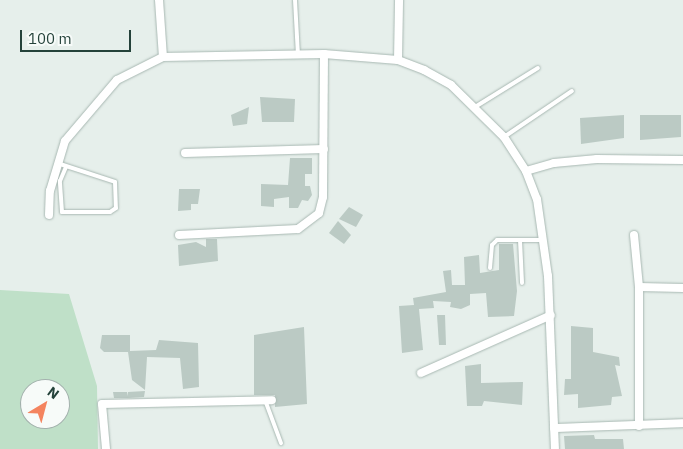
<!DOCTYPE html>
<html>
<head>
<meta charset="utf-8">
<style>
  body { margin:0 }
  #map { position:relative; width:683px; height:449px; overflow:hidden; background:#e6efeb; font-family:"IBM Plex Sans",sans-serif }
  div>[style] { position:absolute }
  .green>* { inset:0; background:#bfe0c8 }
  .building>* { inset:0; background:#bbcac4 }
  .roads { filter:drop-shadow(0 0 1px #a8b8b2) drop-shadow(0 0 1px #a8b8b2) }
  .service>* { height:4px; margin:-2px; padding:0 2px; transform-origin:2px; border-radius:2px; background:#fff }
  .minor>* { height:8px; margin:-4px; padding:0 4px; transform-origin:4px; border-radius:4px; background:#fff }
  span { translate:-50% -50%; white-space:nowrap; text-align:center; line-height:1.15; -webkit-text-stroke:4px #f7fbf9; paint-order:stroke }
  .north { position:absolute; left:20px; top:379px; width:50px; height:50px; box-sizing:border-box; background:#f7fbf9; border:1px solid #a3b1ad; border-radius:50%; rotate:37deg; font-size:14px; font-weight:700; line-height:20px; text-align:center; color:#24423a }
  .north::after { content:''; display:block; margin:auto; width:18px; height:22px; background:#f4845f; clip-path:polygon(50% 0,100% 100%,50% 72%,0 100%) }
  .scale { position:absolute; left:20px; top:30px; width:111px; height:22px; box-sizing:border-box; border:2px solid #24423a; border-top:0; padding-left:6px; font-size:15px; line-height:18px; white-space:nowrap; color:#24423a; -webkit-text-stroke:4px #f7fbf9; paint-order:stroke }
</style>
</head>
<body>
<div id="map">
  <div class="green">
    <i style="clip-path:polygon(evenodd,0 290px,69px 294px,97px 386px,98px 449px,0 449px,0 290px,30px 389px,60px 389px,60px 419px,30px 419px,30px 389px)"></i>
  </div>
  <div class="building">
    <i style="clip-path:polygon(260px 97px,295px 99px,294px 122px,262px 122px)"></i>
    <i style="clip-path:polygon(249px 107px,247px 124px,233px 126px,231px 115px)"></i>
    <i style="clip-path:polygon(624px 115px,624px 138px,581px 144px,580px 118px)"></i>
    <i style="clip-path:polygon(640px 115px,681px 115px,681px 137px,640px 140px)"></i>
    <i style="clip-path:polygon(290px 158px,312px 158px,312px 174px,305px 174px,305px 186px,310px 186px,312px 195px,308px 201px,302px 200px,298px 208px,289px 208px,289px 197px,274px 199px,274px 207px,261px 206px,261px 184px,288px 185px)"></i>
    <i style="clip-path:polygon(179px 189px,200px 189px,198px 204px,191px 204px,191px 210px,178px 211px)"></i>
    <i style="clip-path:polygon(349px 207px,363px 215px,356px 227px,339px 219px)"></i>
    <i style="clip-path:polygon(338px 221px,351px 235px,344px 244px,329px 233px)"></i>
    <i style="clip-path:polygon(206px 239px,217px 239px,218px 261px,179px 266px,178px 245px,196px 242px,206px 247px)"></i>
    <i style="clip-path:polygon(499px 244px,513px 244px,517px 291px,514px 316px,488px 317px,486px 293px,470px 294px,470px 305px,461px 309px,450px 307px,451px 302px,433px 301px,434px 308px,419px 309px,423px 350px,402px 353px,399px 306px,414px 305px,413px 298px,446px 292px,443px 271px,451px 270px,452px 285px,465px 285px,464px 257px,479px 255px,480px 273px,499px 270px)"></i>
    <i style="clip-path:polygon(437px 315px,445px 315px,446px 345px,439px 345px)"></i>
    <i style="clip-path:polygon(571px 326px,593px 328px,593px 352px,619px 357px,620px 366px,615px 365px,622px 396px,612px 397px,611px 405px,578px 408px,578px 394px,564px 395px,565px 379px,571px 379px)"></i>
    <i style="clip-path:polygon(304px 327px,307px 404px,275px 407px,275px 395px,254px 395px,254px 335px)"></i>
    <i style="clip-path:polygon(102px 335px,130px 335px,130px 351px,156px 350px,159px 340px,198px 343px,199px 387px,183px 389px,180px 358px,147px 357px,145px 390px,132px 380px,128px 352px,104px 352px,100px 348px)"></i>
    <i style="clip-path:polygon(481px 364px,481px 383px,523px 382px,522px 405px,484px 401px,482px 406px,467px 406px,465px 366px)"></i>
    <i style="clip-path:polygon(145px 391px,144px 397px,128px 398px,114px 398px,113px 392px,127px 392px,128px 396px,128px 392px)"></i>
    <i style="clip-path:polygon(594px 435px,595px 439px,623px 439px,624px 449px,565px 449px,564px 436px)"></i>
  </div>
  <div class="roads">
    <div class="service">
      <i style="left:295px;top:0;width:55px;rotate:86.9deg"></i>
      <i style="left:475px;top:107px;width:74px;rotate:-31.8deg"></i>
      <i style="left:504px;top:137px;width:82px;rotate:-34.1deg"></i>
      <i style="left:57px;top:163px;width:61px;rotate:18.1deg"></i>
      <i style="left:115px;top:182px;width:26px;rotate:88deg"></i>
      <i style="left:116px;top:208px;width:7px;rotate:146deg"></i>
      <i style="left:110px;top:212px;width:48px;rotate:180deg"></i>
      <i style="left:62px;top:212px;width:31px;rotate:-94deg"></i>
      <i style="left:60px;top:181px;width:15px;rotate:-67deg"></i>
      <i style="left:520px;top:240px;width:43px;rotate:87.3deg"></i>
      <i style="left:490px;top:268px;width:23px;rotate:-85deg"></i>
      <i style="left:492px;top:245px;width:7px;rotate:-45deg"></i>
      <i style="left:497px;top:240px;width:46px"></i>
      <i style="left:265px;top:400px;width:46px;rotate:69.6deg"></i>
    </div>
    <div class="minor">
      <i style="left:159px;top:0;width:57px;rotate:86deg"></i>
      <i style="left:398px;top:60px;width:60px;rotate:-89deg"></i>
      <i style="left:185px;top:153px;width:139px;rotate:-1.6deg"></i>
      <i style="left:526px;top:171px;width:29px;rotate:-16deg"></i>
      <i style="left:554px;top:163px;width:43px;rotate:-5.3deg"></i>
      <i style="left:597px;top:159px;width:86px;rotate:0.7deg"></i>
      <i style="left:49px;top:215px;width:24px;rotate:-88deg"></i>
      <i style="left:50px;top:191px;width:52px;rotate:-73.3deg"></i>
      <i style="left:65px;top:141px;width:80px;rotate:-49.6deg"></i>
      <i style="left:117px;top:80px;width:51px;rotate:-26.6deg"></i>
      <i style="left:163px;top:57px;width:161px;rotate:-1.1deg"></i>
      <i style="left:324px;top:54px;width:74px;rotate:4.6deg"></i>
      <i style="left:398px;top:60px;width:28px;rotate:21deg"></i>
      <i style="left:424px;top:70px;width:31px;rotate:29deg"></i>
      <i style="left:451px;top:85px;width:74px;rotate:44.5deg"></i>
      <i style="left:504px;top:137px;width:40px;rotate:57.1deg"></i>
      <i style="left:526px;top:171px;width:30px;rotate:69deg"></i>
      <i style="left:537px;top:199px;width:78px;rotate:81.9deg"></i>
      <i style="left:548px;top:276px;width:173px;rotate:87.7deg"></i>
      <i style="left:179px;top:235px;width:119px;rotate:-2.9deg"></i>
      <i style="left:298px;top:229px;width:26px;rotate:-37deg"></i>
      <i style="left:319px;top:213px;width:16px;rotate:-76deg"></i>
      <i style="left:323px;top:197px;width:143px;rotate:-89.6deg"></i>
      <i style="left:634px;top:235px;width:52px;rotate:84.5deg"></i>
      <i style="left:639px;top:287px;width:139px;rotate:90deg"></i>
      <i style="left:639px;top:287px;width:44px;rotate:1.3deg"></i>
      <i style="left:421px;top:373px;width:142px;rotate:-24deg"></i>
      <i style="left:554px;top:428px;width:129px;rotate:-2.2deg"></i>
      <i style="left:106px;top:449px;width:45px;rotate:-95.1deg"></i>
      <i style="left:102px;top:404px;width:170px;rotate:-1.3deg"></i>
    </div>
  </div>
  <div class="north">N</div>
  <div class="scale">100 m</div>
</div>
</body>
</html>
